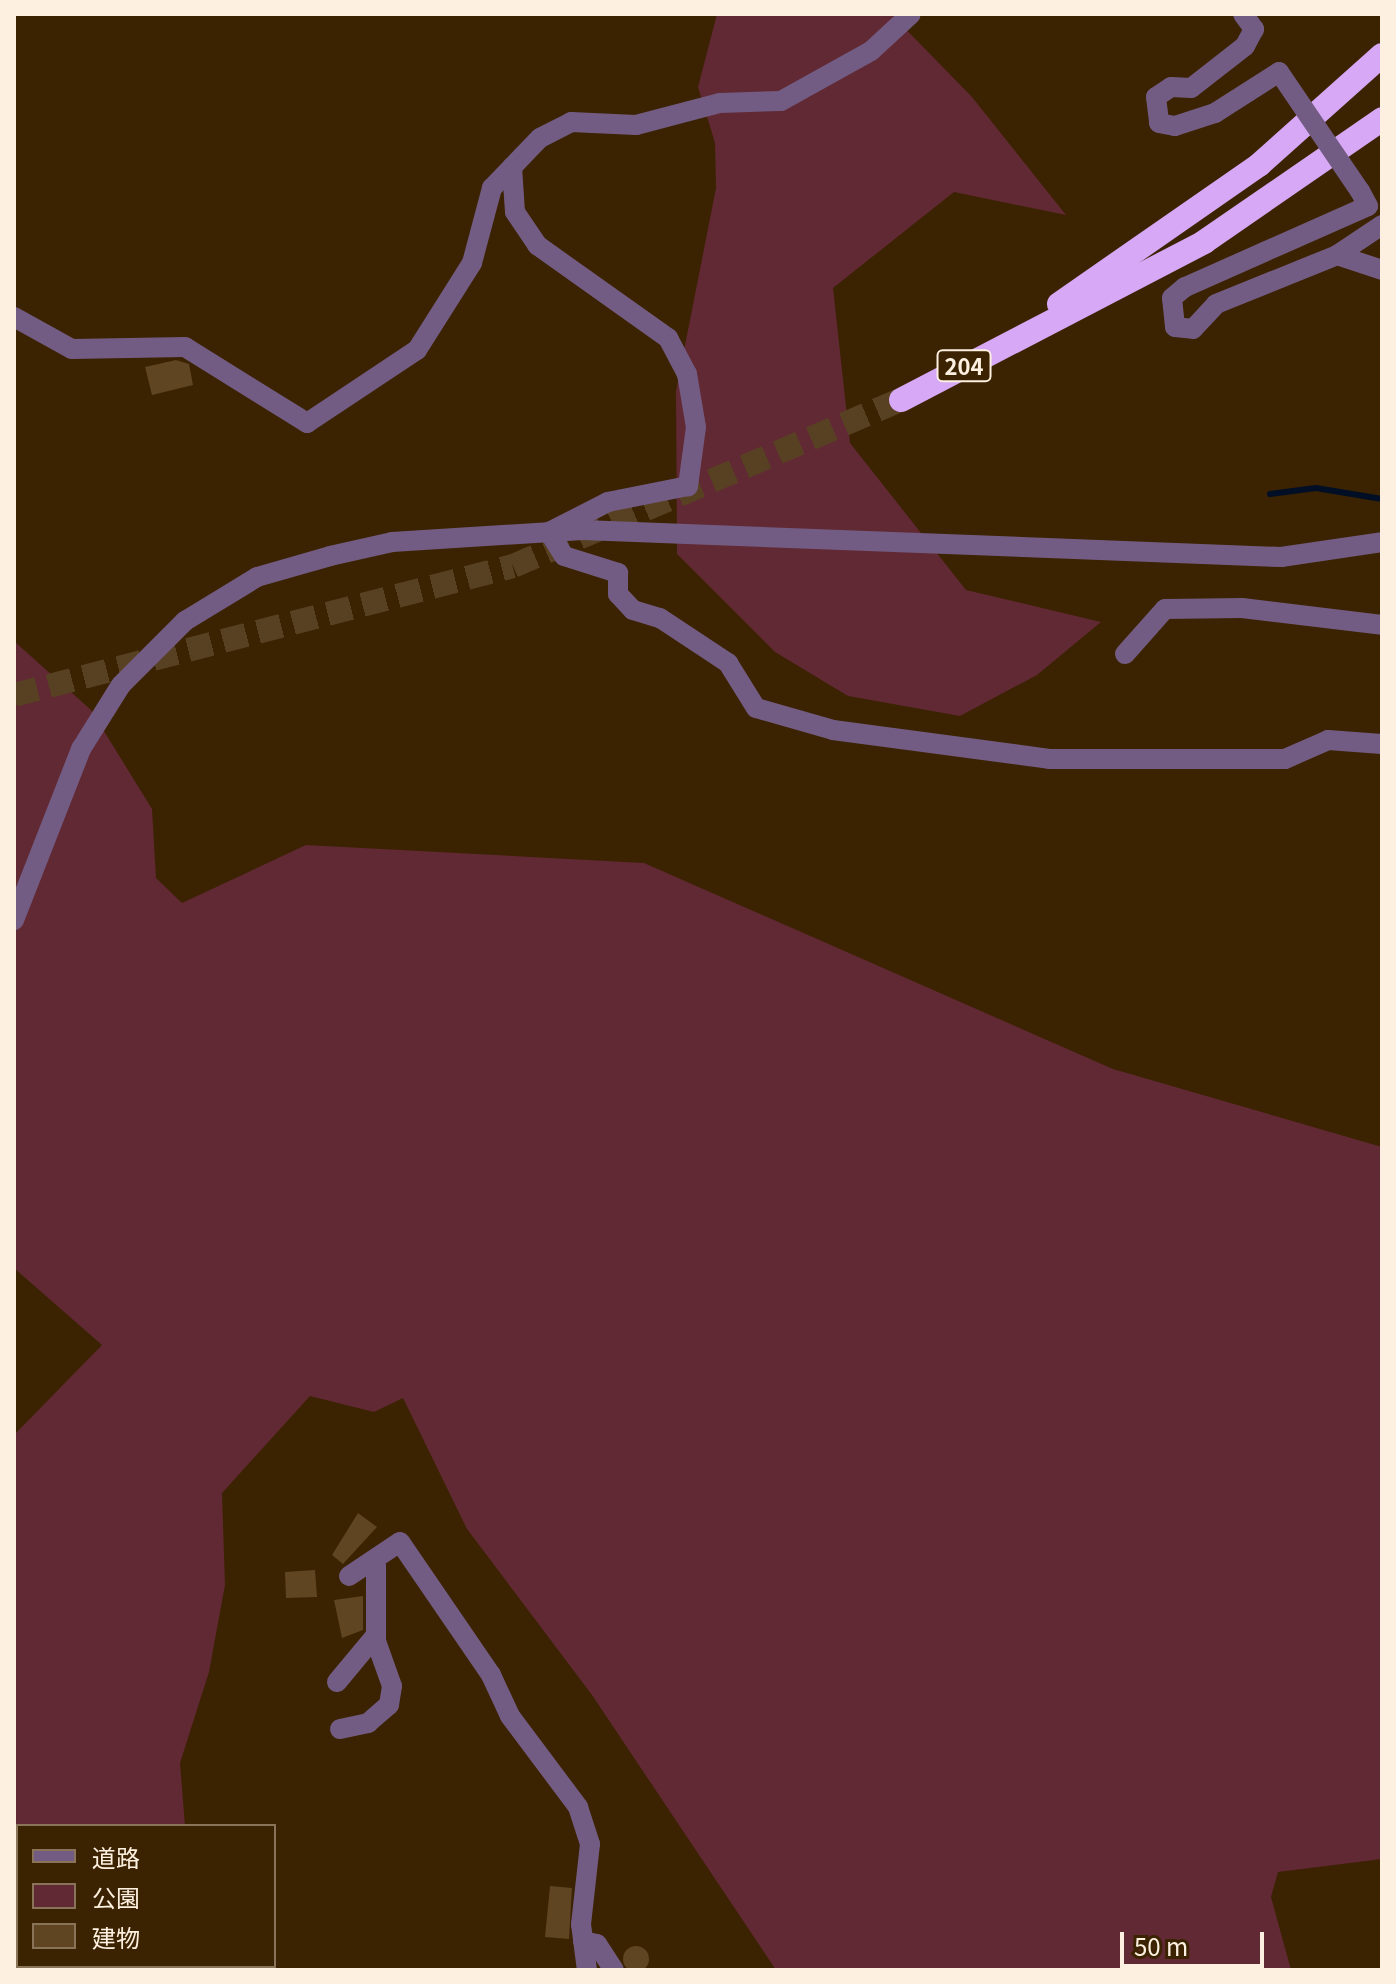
<!DOCTYPE html>
<html>
<head>
<meta charset="utf-8">
<style>
  body { margin:0 }
  #map { position:relative; width:1396px; height:1984px; overflow:hidden; background:#3b2200; font-family:Georgia,"Noto Sans JP",serif }
  div>[style] { position:absolute }
  .green>* { inset:0; background:#612933 }
  .stream>* { height:6px; margin:-3px; padding:0 3px; transform-origin:3px; border-radius:3px; background:#000f25 }
  .building>* { inset:0; background:#604522 }
  .round { border-radius:50% }
  .highway-tunnel>* { height:24px; margin-top:-12px; transform-origin:0; background:repeating-linear-gradient(90deg,#584122 0 24px,transparent 0 36px) }
  .minor>* { height:20px; margin:-10px; padding:0 10px; transform-origin:10px; border-radius:10px; background:#735c83 }
  .highway>* { height:24px; margin:-12px; padding:0 12px; transform-origin:12px; border-radius:12px; background:#d7a8f5 }
  .minor-bridge>* { height:20px; margin:-10px; padding:0 10px; transform-origin:10px; border-radius:10px; background:#735c83 }
  span { translate:-50% -50%; white-space:nowrap; text-align:center; line-height:1.15; -webkit-text-stroke:7px #3b2200; paint-order:stroke }
  .shield-label span { padding:2px 6px; background:#3b2200; border:2px solid; border-radius:6px; -webkit-text-stroke-width:0 }
  .shield-label { font-size:22px; color:#fdf0e0; font-weight:700 }
  .frame { position:absolute; inset:0; border:16px solid #fdf0e0; pointer-events:none }
  .legend { position:absolute; left:16px; top:1824px; width:260px; height:144px; box-sizing:border-box; background:#3b2200; border:2px solid #89745a; margin:0; padding:10px 14px; list-style:none; font-size:24px; color:#fdf0e0 }
  .legend li { display:flex; align-items:center; gap:16px; height:40px }
  .legend b { width:40px; border:2px solid #89745a }
  .scale { position:absolute; left:1120px; top:1932px; width:144px; height:36px; box-sizing:border-box; border:4px solid #fdf0e0; border-top:0; padding-left:10px; font-size:24px; line-height:28px; white-space:nowrap; color:#fdf0e0; -webkit-text-stroke:6px #3b2200; paint-order:stroke }
</style>
</head>
<body>
<div id="map">
  <div class="green">
    <i style="clip-path:polygon(717px 14px,891px 14px,972px 97px,1066px 215px,954px 192px,833px 288px,850px 443px,966px 590px,1101px 622px,1037px 675px,960px 716px,848px 696px,775px 652px,677px 554px,676px 391px,716px 188px,715px 143px,698px 87px)"></i>
    <i style="clip-path:polygon(14px 641px,91px 710px,152px 809px,156px 878px,182px 903px,306px 845px,644px 863px,1113px 1069px,1382px 1147px,1382px 1859px,1278px 1872px,1271px 1897px,1291px 1970px,776px 1970px,592px 1695px,467px 1529px,403px 1398px,374px 1412px,310px 1396px,222px 1493px,225px 1585px,209px 1672px,180px 1763px,185px 1826px,18px 1826px,14px 1852px,14px 1435px,102px 1345px,14px 1268px)"></i>
    <i style="clip-path:polygon(139px 1966px,220px 1966px,222px 1970px,142px 1970px)"></i>
  </div>
  <div class="stream">
    <i style="left:1270px;top:494px;width:46px;rotate:-7.4deg"></i>
    <i style="left:1316px;top:488px;width:67px;rotate:9.5deg"></i>
  </div>
  <div class="building">
    <i style="clip-path:polygon(176px 360px,189px 364px,193px 385px,152px 395px,145px 367px)"></i>
    <i style="clip-path:polygon(358px 1513px,377px 1527px,343px 1564px,332px 1555px)"></i>
    <i style="clip-path:polygon(315px 1570px,317px 1597px,286px 1598px,285px 1572px)"></i>
    <i style="clip-path:polygon(363px 1596px,363px 1630px,342px 1638px,334px 1600px)"></i>
    <i style="clip-path:polygon(550px 1886px,572px 1888px,569px 1939px,545px 1937px)"></i>
    <i class="round" style="left:623px;top:1946px;width:26px;height:26px"></i>
  </div>
  <div class="highway-tunnel">
    <i style="left:14px;top:695px;width:515px;rotate:-14.49deg"></i>
    <i style="left:513px;top:566px;width:422px;rotate:-23.2deg"></i>
  </div>
  <div class="minor">
    <i style="left:1243px;top:14px;width:19px;rotate:54deg"></i>
    <i style="left:1254px;top:29px;width:19px;rotate:118deg"></i>
    <i style="left:1245px;top:46px;width:68px;rotate:142.1deg"></i>
    <i style="left:1191px;top:88px;width:20px;rotate:-177deg"></i>
    <i style="left:1171px;top:87px;width:18px;rotate:146deg"></i>
    <i style="left:1156px;top:97px;width:26px;rotate:83deg"></i>
    <i style="left:1159px;top:123px;width:16px;rotate:11deg"></i>
    <i style="left:1175px;top:126px;width:42px;rotate:-18deg"></i>
    <i style="left:1215px;top:113px;width:76px;rotate:-32.6deg"></i>
    <i style="left:512px;top:167px;width:45px;rotate:86.2deg"></i>
    <i style="left:515px;top:212px;width:40px;rotate:56deg"></i>
    <i style="left:537px;top:245px;width:161px;rotate:35.4deg"></i>
    <i style="left:668px;top:338px;width:41px;rotate:62.2deg"></i>
    <i style="left:687px;top:374px;width:54px;rotate:80.4deg"></i>
    <i style="left:696px;top:427px;width:60px;rotate:97.7deg"></i>
    <i style="left:688px;top:486px;width:82px;rotate:168.7deg"></i>
    <i style="left:608px;top:502px;width:66px;rotate:153deg"></i>
    <i style="left:549px;top:532px;width:28px;rotate:58deg"></i>
    <i style="left:564px;top:556px;width:57px;rotate:17.5deg"></i>
    <i style="left:618px;top:573px;width:21px;rotate:90deg"></i>
    <i style="left:618px;top:594px;width:22px;rotate:47deg"></i>
    <i style="left:633px;top:610px;width:28px;rotate:17deg"></i>
    <i style="left:660px;top:618px;width:82px;rotate:33.5deg"></i>
    <i style="left:728px;top:663px;width:53px;rotate:58.1deg"></i>
    <i style="left:756px;top:708px;width:80px;rotate:15.9deg"></i>
    <i style="left:833px;top:730px;width:218px;rotate:7.6deg"></i>
    <i style="left:1049px;top:759px;width:236px"></i>
    <i style="left:1285px;top:759px;width:47px;rotate:-23.8deg"></i>
    <i style="left:1328px;top:740px;width:54px;rotate:4.2deg"></i>
    <i style="left:1360px;top:191px;width:17px;rotate:62deg"></i>
    <i style="left:1368px;top:206px;width:200px;rotate:156.1deg"></i>
    <i style="left:1185px;top:287px;width:17px;rotate:140deg"></i>
    <i style="left:1172px;top:298px;width:29px;rotate:84deg"></i>
    <i style="left:1175px;top:327px;width:18px;rotate:6deg"></i>
    <i style="left:1193px;top:329px;width:34px;rotate:-47deg"></i>
    <i style="left:1216px;top:304px;width:131px;rotate:-22deg"></i>
    <i style="left:1337px;top:255px;width:54px;rotate:-33.7deg"></i>
    <i style="left:1337px;top:255px;width:47px;rotate:18.4deg"></i>
    <i style="left:14px;top:317px;width:66px;rotate:28.9deg"></i>
    <i style="left:72px;top:349px;width:113px;rotate:-1deg"></i>
    <i style="left:185px;top:347px;width:144px;rotate:31.9deg"></i>
    <i style="left:307px;top:423px;width:132px;rotate:-33.6deg"></i>
    <i style="left:417px;top:350px;width:103px;rotate:-57.7deg"></i>
    <i style="left:472px;top:263px;width:78px;rotate:-75.1deg"></i>
    <i style="left:492px;top:188px;width:69px;rotate:-46.2deg"></i>
    <i style="left:540px;top:138px;width:35px;rotate:-27deg"></i>
    <i style="left:571px;top:122px;width:65px;rotate:2.6deg"></i>
    <i style="left:636px;top:125px;width:87px;rotate:-14.7deg"></i>
    <i style="left:720px;top:103px;width:61px;rotate:-1.9deg"></i>
    <i style="left:781px;top:101px;width:103px;rotate:-29.1deg"></i>
    <i style="left:871px;top:51px;width:54px;rotate:-42.8deg"></i>
    <i style="left:1125px;top:654px;width:60px;rotate:-48.4deg"></i>
    <i style="left:1165px;top:609px;width:77px;rotate:-0.7deg"></i>
    <i style="left:1242px;top:608px;width:141px;rotate:6.9deg"></i>
    <i style="left:14px;top:920px;width:184px;rotate:-68.6deg"></i>
    <i style="left:81px;top:749px;width:75px;rotate:-58deg"></i>
    <i style="left:121px;top:685px;width:91px;rotate:-45deg"></i>
    <i style="left:185px;top:621px;width:84px;rotate:-31.4deg"></i>
    <i style="left:257px;top:577px;width:76px;rotate:-16deg"></i>
    <i style="left:330px;top:556px;width:64px;rotate:-12.7deg"></i>
    <i style="left:392px;top:542px;width:191px;rotate:-3.6deg"></i>
    <i style="left:583px;top:530px;width:699px;rotate:2.22deg"></i>
    <i style="left:1281px;top:557px;width:102px;rotate:-8.4deg"></i>
    <i style="left:349px;top:1576px;width:61px;rotate:-33.7deg"></i>
    <i style="left:400px;top:1542px;width:161px;rotate:55.6deg"></i>
    <i style="left:491px;top:1675px;width:45px;rotate:65.1deg"></i>
    <i style="left:510px;top:1716px;width:114px;rotate:53.2deg"></i>
    <i style="left:578px;top:1807px;width:39px;rotate:72deg"></i>
    <i style="left:590px;top:1844px;width:81px;rotate:96.4deg"></i>
    <i style="left:581px;top:1924px;width:46px;rotate:82.6deg"></i>
    <i style="left:337px;top:1682px;width:61px;rotate:-50.3deg"></i>
    <i style="left:340px;top:1729px;width:29px;rotate:-12deg"></i>
    <i style="left:368px;top:1723px;width:28px;rotate:-41deg"></i>
    <i style="left:389px;top:1705px;width:19px;rotate:-81deg"></i>
    <i style="left:392px;top:1686px;width:48px;rotate:-109.6deg"></i>
    <i style="left:376px;top:1641px;width:76px;rotate:-90deg"></i>
    <i style="left:583px;top:1941px;width:14px;rotate:12deg"></i>
    <i style="left:597px;top:1944px;width:31px;rotate:57deg"></i>
  </div>
  <div class="highway">
    <i style="left:1059px;top:304px;width:244px;rotate:-34.8deg"></i>
    <i style="left:1259px;top:165px;width:165px;rotate:-41.8deg"></i>
    <i style="left:901px;top:400px;width:342px;rotate:-27.5deg"></i>
    <i style="left:1204px;top:242px;width:216px;rotate:-34.6deg"></i>
  </div>
  <div class="minor-bridge">
    <i style="left:1279px;top:72px;width:144px;rotate:55.8deg"></i>
  </div>
  <div class="shield-label">
    <span style="left:964px;top:366px">204</span>
  </div>
  <div class="frame"></div>
  <ul class="legend">
  <li><b style="height:10px;background:#735c83"></b>道路</li>
  <li><b style="height:22px;background:#612933"></b>公園</li>
  <li><b style="height:22px;background:#604522"></b>建物</li>
  </ul>
  <div class="scale">50 m</div>
</div>
</body>
</html>
